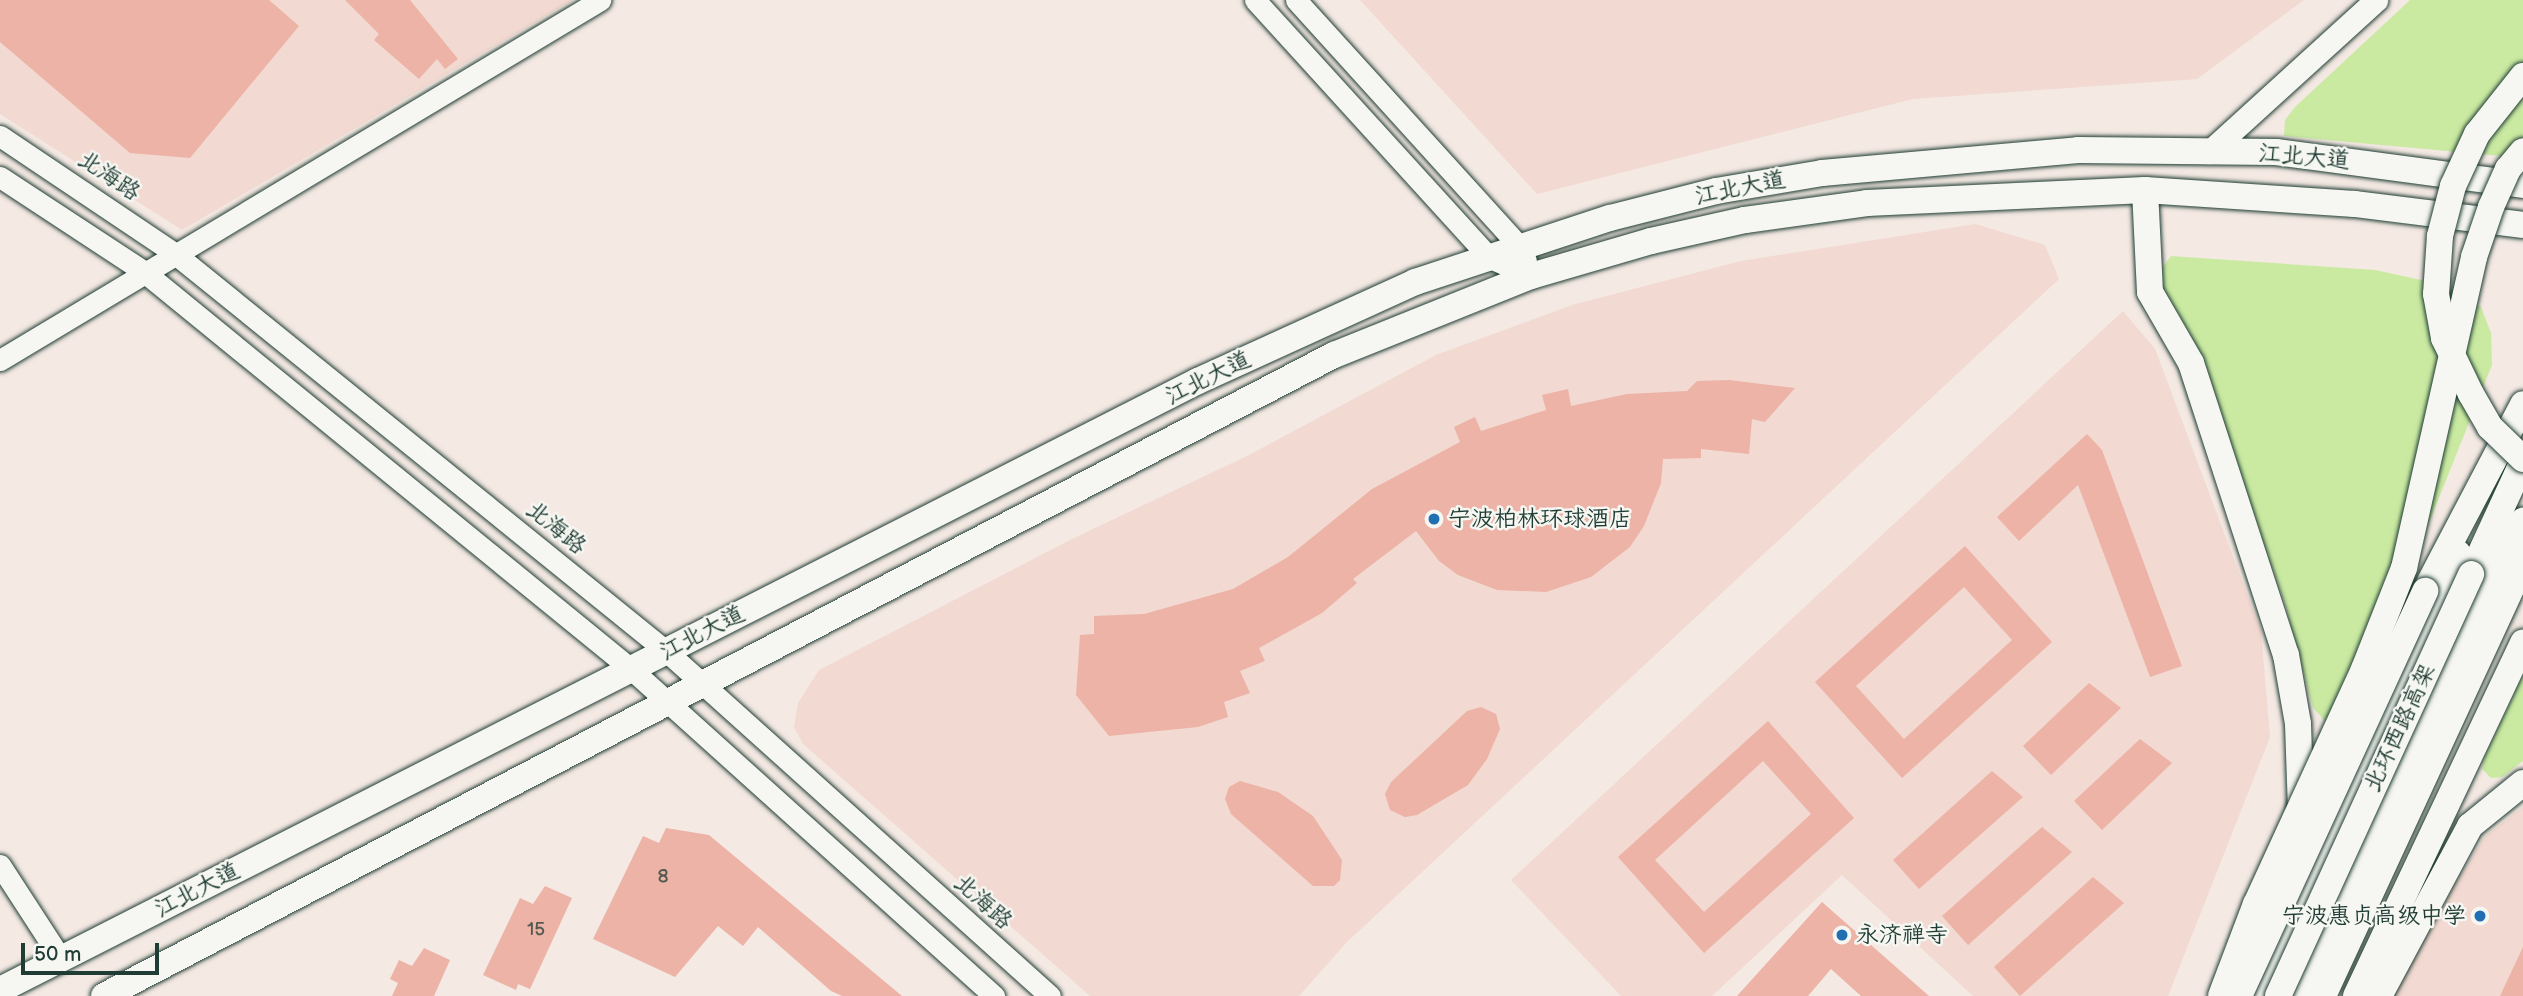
<!DOCTYPE html>
<html>
<head>
<meta charset="utf-8">
<style>
  body { margin:0 }
  #map { position:relative; width:2523px; height:996px; overflow:hidden; background:#f4e9e3; font-family:"Balsamiq Sans","LXGW WenKai TC",sans-serif }
  div>[style] { position:absolute }
  .built>* { inset:0; background:#f2d9d1 }
  .green>* { inset:0; background:#caeaa2 }
  .building>* { inset:0; background:#ecb3a6 }
  .roads { filter:drop-shadow(0 0 2px #1f3d34) drop-shadow(0 0 2px #1f3d34) }
  .tertiary>* { height:21px; margin:-10.5px; padding:0 10.5px; transform-origin:10.5px; border-radius:10.5px; background:#f6f6f2 }
  .secondary>* { height:23px; margin:-11.5px; padding:0 11.5px; transform-origin:11.5px; border-radius:11.5px; background:#f6f6f2 }
  .primary>* { height:26px; margin:-13px; padding:0 13px; transform-origin:13px; border-radius:13px; background:#f6f6f2 }
  .trunk>* { height:26px; margin:-13px; padding:0 13px; transform-origin:13px; border-radius:13px; background:#f6f6f2 }
  .bridges { filter:drop-shadow(0 0 2px #1f3d34) drop-shadow(0 0 2px #1f3d34) }
  .trunk-bridge>* { height:26px; margin:-13px; padding:0 13px; transform-origin:13px; border-radius:13px; background:#f6f6f2 }
  .dots>* { width:19px; height:19px; translate:-50% -50%; box-sizing:border-box; border:4px solid #f6f6f2; border-radius:50% }
  span { translate:-50% -50%; white-space:nowrap; text-align:center; line-height:1.15; -webkit-text-stroke:5px #f6f6f2; paint-order:stroke }
  .number-label { font-size:19px; color:#525a50 }
  .number-label span { -webkit-text-stroke-width:0 }
  .street-label { font-size:23px; color:#1f3d34 }
  .poi-label { font-size:23px; color:#1f3d34 }
  .left { translate:0 -50%; text-align:left }
  .right { translate:-100% -50%; text-align:right }
  .scale { position:absolute; left:21px; top:943px; width:138px; height:32px; box-sizing:border-box; border:4px solid #1f3d34; border-top:0; padding-left:9px; font-size:21px; line-height:24px; white-space:nowrap; color:#1f3d34; -webkit-text-stroke:5px #f6f6f2; paint-order:stroke }
</style>
</head>
<body>
<div id="map">
  <div class="built">
    <i style="clip-path:polygon(0 0,573px 0,182px 230px,0 114px)"></i>
    <i style="clip-path:polygon(1360px 0,2304px 0,2197px 79px,1913px 99px,1537px 194px)"></i>
    <i style="clip-path:polygon(1975px 224px,2045px 245px,2059px 279px,1347px 942px,1299px 996px,1090px 996px,803px 744px,794px 727px,798px 703px,819px 670px,1072px 539px,1247px 456px,1436px 355px,1572px 305px,1741px 261px)"></i>
    <i style="clip-path:polygon(2123px 311px,2155px 349px,2261px 631px,2270px 737px,2168px 996px,1973px 996px,1842px 875px,1712px 996px,1621px 996px,1511px 880px)"></i>
    <i style="clip-path:polygon(2523px 807px,2523px 996px,2388px 996px,2484px 837px)"></i>
  </div>
  <div class="green">
    <i style="clip-path:polygon(2410px 0,2523px 0,2523px 158px,2284px 136px,2285px 120px,2295px 107px)"></i>
    <i style="clip-path:polygon(2171px 256px,2375px 270px,2444px 285px,2481px 307px,2491px 333px,2492px 365px,2347px 728px,2325px 721px,2313px 708px,2285px 604px,2194px 348px,2160px 291px,2159px 272px)"></i>
    <i style="clip-path:polygon(2523px 675px,2523px 761px,2502px 777px,2491px 778px,2482px 769px,2484px 758px)"></i>
  </div>
  <div class="building">
    <i style="clip-path:polygon(0 0,269px 0,299px 26px,190px 158px,130px 153px,0 42px)"></i>
    <i style="clip-path:polygon(345px 0,410px 0,458px 59px,445px 69px,437px 59px,419px 79px,374px 40px,379px 34px)"></i>
    <i style="clip-path:polygon(1729px 380px,1795px 388px,1765px 422px,1752px 419px,1749px 454px,1701px 449px,1701px 458px,1663px 459px,1661px 483px,1644px 526px,1630px 547px,1591px 577px,1546px 592px,1497px 590px,1458px 575px,1439px 561px,1416px 531px,1353px 579px,1357px 583px,1322px 613px,1259px 648px,1265px 661px,1240px 671px,1250px 693px,1224px 702px,1228px 717px,1198px 727px,1109px 736px,1076px 695px,1080px 635px,1094px 634px,1094px 616px,1144px 614px,1233px 589px,1288px 557px,1372px 489px,1460px 442px,1454px 427px,1475px 417px,1481px 431px,1546px 410px,1542px 395px,1568px 389px,1571px 406px,1627px 394px,1687px 391px,1697px 381px)"></i>
    <i style="clip-path:polygon(2087px 434px,2102px 450px,2182px 666px,2150px 677px,2078px 485px,2019px 541px,1997px 517px)"></i>
    <i style="clip-path:polygon(evenodd,1965px 546px,2052px 642px,1902px 778px,1815px 682px,1965px 546px,1964px 587px,2012px 640px,1904px 739px,1856px 686px,1964px 587px)"></i>
    <i style="clip-path:polygon(2089px 683px,2121px 708px,2051px 775px,2023px 746px)"></i>
    <i style="clip-path:polygon(1481px 707px,1496px 714px,1500px 729px,1487px 759px,1468px 785px,1417px 815px,1405px 817px,1390px 810px,1385px 794px,1391px 782px,1467px 711px)"></i>
    <i style="clip-path:polygon(evenodd,1768px 721px,1854px 818px,1704px 953px,1618px 857px,1768px 721px,1763px 761px,1811px 814px,1704px 912px,1655px 860px,1763px 761px)"></i>
    <i style="clip-path:polygon(2140px 739px,2172px 763px,2102px 830px,2074px 801px)"></i>
    <i style="clip-path:polygon(1992px 771px,2023px 797px,1919px 889px,1893px 860px)"></i>
    <i style="clip-path:polygon(1240px 781px,1278px 792px,1313px 816px,1342px 860px,1340px 880px,1334px 886px,1313px 886px,1231px 814px,1225px 799px,1229px 787px)"></i>
    <i style="clip-path:polygon(2042px 827px,2072px 852px,1968px 945px,1942px 916px)"></i>
    <i style="clip-path:polygon(666px 828px,709px 835px,902px 996px,842px 996px,831px 991px,758px 927px,743px 946px,718px 926px,675px 977px,593px 939px,643px 836px,659px 843px)"></i>
    <i style="clip-path:polygon(2093px 877px,2124px 903px,2020px 996px,1994px 967px)"></i>
    <i style="clip-path:polygon(545px 886px,572px 898px,530px 989px,518px 984px,516px 990px,483px 975px,520px 898px,533px 904px)"></i>
    <i style="clip-path:polygon(1822px 902px,1929px 996px,1861px 996px,1831px 969px,1808px 996px,1737px 996px)"></i>
    <i style="clip-path:polygon(2523px 947px,2523px 996px,2500px 996px)"></i>
    <i style="clip-path:polygon(424px 948px,450px 960px,434px 996px,392px 996px,398px 983px,390px 979px,399px 960px,412px 966px)"></i>
  </div>
  <div class="roads">
    <div class="tertiary">
      <i style="left:1255px;top:0;width:349px;rotate:47.7deg"></i>
      <i style="left:1490px;top:258px;width:45px;rotate:23.7deg"></i>
      <i style="left:1296px;top:0;width:335px;rotate:47.8deg"></i>
      <i style="left:1521px;top:248px;width:14px;rotate:69deg"></i>
      <i style="left:0;top:136px;width:210px;rotate:33.9deg"></i>
      <i style="left:174px;top:253px;width:633px;rotate:38.97deg"></i>
      <i style="left:666px;top:651px;width:516px;rotate:41.94deg"></i>
      <i style="left:0;top:177px;width:171px;rotate:33.3deg"></i>
      <i style="left:143px;top:271px;width:630px;rotate:39.2deg"></i>
      <i style="left:631px;top:669px;width:489px;rotate:42deg"></i>
      <i style="left:0;top:360px;width:700px;rotate:-30.96deg"></i>
      <i style="left:0;top:865px;width:112px;rotate:57deg"></i>
    </div>
    <div class="secondary">
      <i style="left:2209px;top:152px;width:226px;rotate:-42.3deg"></i>
    </div>
    <div class="primary">
      <i style="left:2145px;top:190px;width:102px;rotate:87.2deg"></i>
      <i style="left:2150px;top:292px;width:82px;rotate:60deg"></i>
      <i style="left:2191px;top:363px;width:307px;rotate:72deg"></i>
      <i style="left:2286px;top:655px;width:70px;rotate:80.1deg"></i>
      <i style="left:2298px;top:724px;width:88px;rotate:88deg"></i>
      <i style="left:2303px;top:850px;width:42px;rotate:88.6deg"></i>
      <i style="left:0;top:990px;width:1344px;rotate:-26.95deg"></i>
      <i style="left:1198px;top:381px;width:239px;rotate:-24.5deg"></i>
      <i style="left:1415px;top:282px;width:205px;rotate:-18.2deg"></i>
      <i style="left:1610px;top:218px;width:109px;rotate:-14.3deg"></i>
      <i style="left:1716px;top:191px;width:108px;rotate:-9.6deg"></i>
      <i style="left:1822px;top:173px;width:257px;rotate:-5.1deg"></i>
      <i style="left:2078px;top:150px;width:198px;rotate:0.6deg"></i>
      <i style="left:2276px;top:152px;width:249px;rotate:7.6deg"></i>
      <i style="left:104px;top:996px;width:1387px;rotate:-27.53deg"></i>
      <i style="left:1334px;top:355px;width:212px;rotate:-21.9deg"></i>
      <i style="left:1531px;top:276px;width:125px;rotate:-16.3deg"></i>
      <i style="left:1651px;top:241px;width:96px;rotate:-12.6deg"></i>
      <i style="left:1745px;top:220px;width:123px;rotate:-7.9deg"></i>
      <i style="left:1867px;top:203px;width:278px;rotate:-2.7deg"></i>
      <i style="left:2145px;top:190px;width:210px;rotate:3.8deg"></i>
      <i style="left:2355px;top:204px;width:169px;rotate:7.1deg"></i>
      <i style="left:2260px;top:996px;width:485px;rotate:-65.9deg"></i>
      <i style="left:2323px;top:996px;width:476px;rotate:-65.2deg"></i>
      <i style="left:2379px;top:996px;width:193px;rotate:-61.8deg"></i>
      <i style="left:2470px;top:826px;width:68px;rotate:-39.1deg"></i>
    </div>
    <div class="trunk">
      <i style="left:2471px;top:574px;width:124px;rotate:-65.3deg"></i>
      <i style="left:2425px;top:591px;width:211px;rotate:-62.3deg"></i>
      <i style="left:2305px;top:996px;width:523px;rotate:-65.35deg"></i>
      <i style="left:2356px;top:996px;width:391px;rotate:-64.7deg"></i>
    </div>
  </div>
  <div class="bridges">
    <div class="trunk-bridge">
      <i style="left:2523px;top:76px;width:74px;rotate:128.4deg"></i>
      <i style="left:2477px;top:134px;width:57px;rotate:114.8deg"></i>
      <i style="left:2453px;top:186px;width:52px;rotate:104.6deg"></i>
      <i style="left:2440px;top:236px;width:58px;rotate:93.9deg"></i>
      <i style="left:2436px;top:294px;width:45px;rotate:79.7deg"></i>
      <i style="left:2444px;top:338px;width:62px;rotate:64.3deg"></i>
      <i style="left:2471px;top:394px;width:38px;rotate:60deg"></i>
      <i style="left:2490px;top:427px;width:46px;rotate:44.1deg"></i>
      <i style="left:2221px;top:996px;width:98px;rotate:-69.2deg"></i>
      <i style="left:2256px;top:904px;width:259px;rotate:-65.3deg"></i>
      <i style="left:2364px;top:669px;width:109px;rotate:-68.4deg"></i>
      <i style="left:2404px;top:568px;width:319px;rotate:-77.3deg"></i>
      <i style="left:2474px;top:257px;width:53px;rotate:-71.2deg"></i>
      <i style="left:2491px;top:207px;width:42px;rotate:-65.9deg"></i>
      <i style="left:2508px;top:169px;width:23px;rotate:-50deg"></i>
      <i style="left:2239px;top:996px;width:446px;rotate:-65.3deg"></i>
      <i style="left:2278px;top:996px;width:464px;rotate:-65.4deg"></i>
    </div>
  </div>
  <div class="dots">
    <i style="left:1434px;top:519px;background:#1f6fb2"></i>
    <i style="left:2480px;top:916px;background:#1f6fb2"></i>
    <i style="left:1842px;top:935px;background:#1f6fb2"></i>
  </div>
  <div class="number-label">
    <span style="left:663px;top:877px">8</span>
    <span style="left:536px;top:930px">15</span>
  </div>
  <div class="street-label">
    <span style="left:2304px;top:157px;rotate:5deg">江北大道</span>
    <span style="left:109px;top:176px;rotate:34deg">北海路</span>
    <span style="left:1740px;top:188px;rotate:-11deg">江北大道</span>
    <span style="left:1208px;top:378px;rotate:-26deg">江北大道</span>
    <span style="left:556px;top:528px;rotate:39deg">北海路</span>
    <span style="left:702px;top:633px;rotate:-27deg">江北大道</span>
    <span style="left:2400px;top:728px;rotate:-65deg">北环西路高架</span>
    <span style="left:197px;top:890px;rotate:-27deg">江北大道</span>
    <span style="left:983px;top:902px;rotate:42deg">北海路</span>
  </div>
  <div class="poi-label">
    <span class="left" style="left:1448px;top:519px">宁波柏林环球酒店</span>
    <span class="right" style="left:2466px;top:916px">宁波惠贞高级中学</span>
    <span class="left" style="left:1856px;top:935px">永济禅寺</span>
  </div>
  <div class="scale">50 m</div>
</div>
</body>
</html>
